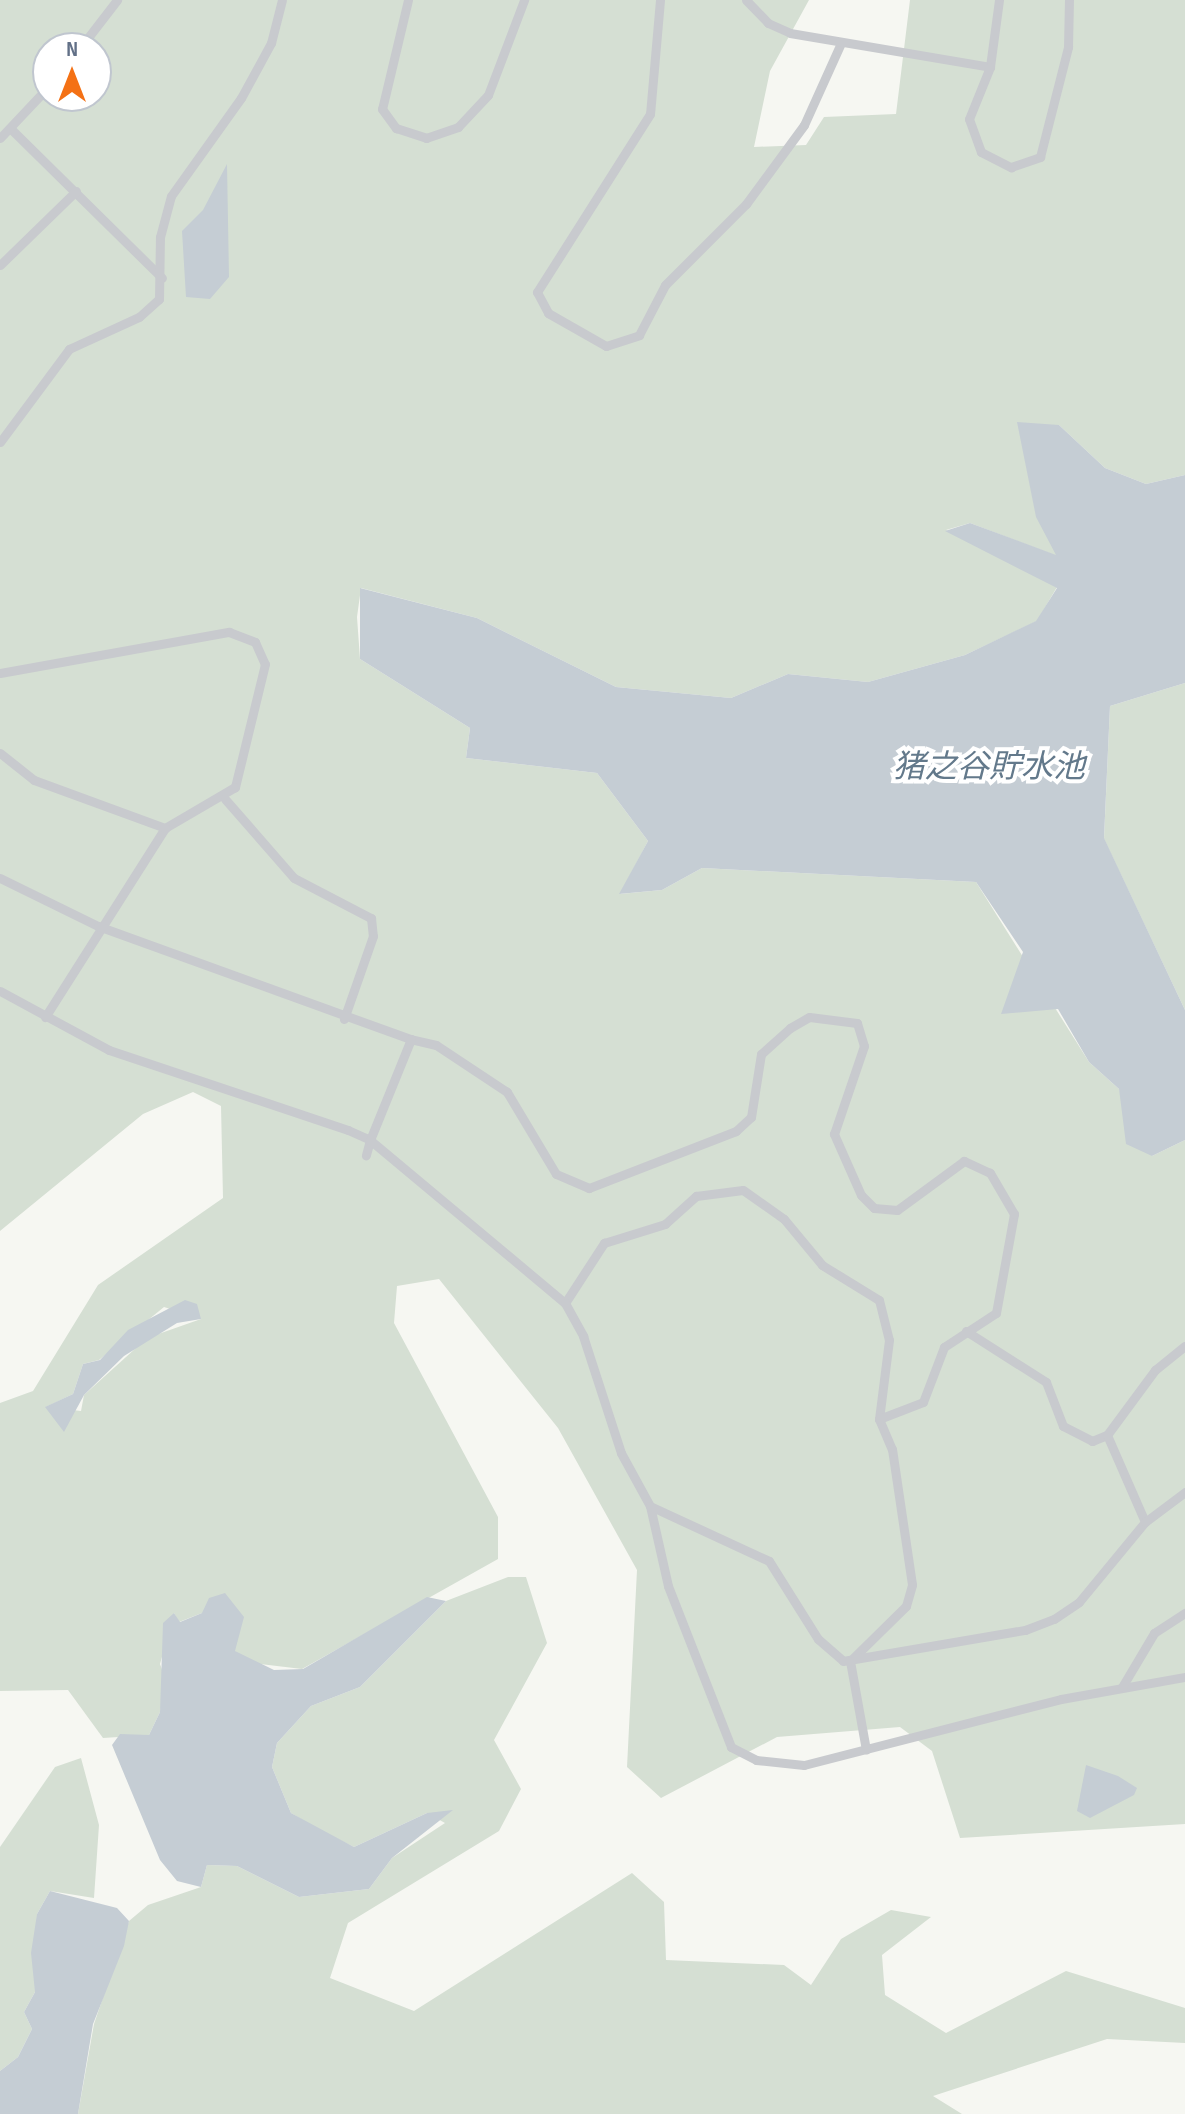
<!DOCTYPE html>
<html>
<head>
<meta charset="utf-8">
<style>
  body { margin:0 }
  #map { position:relative; width:1185px; height:2114px; overflow:hidden; background:#f6f7f2; font-family:"Sofia Sans Condensed","Noto Sans JP",sans-serif }
  div>[style] { position:absolute }
  .green>* { inset:0; background:#d5dfd3 }
  .water>* { inset:0; background:#c5cdd4 }
  .minor>* { height:9px; margin:-4.5px; padding:0 4.5px; transform-origin:4.5px; border-radius:4.5px; background:#c8cace }
  span { translate:-50% -50%; white-space:nowrap; text-align:center; line-height:1.15; -webkit-text-stroke:8px #fff; paint-order:stroke }
  .water-label { font-size:32px; color:#63798b; font-style:italic }
  .north { position:absolute; left:32px; top:32px; width:80px; height:80px; box-sizing:border-box; background:#fff; border:2px solid #c0c6cf; border-radius:50%; rotate:0deg; font-size:22px; font-weight:700; line-height:32px; text-align:center; color:#627087 }
  .north::after { content:''; display:block; margin:auto; width:28px; height:36px; background:#f47115; clip-path:polygon(50% 0,100% 100%,50% 72%,0 100%) }
</style>
</head>
<body>
<div id="map">
  <div class="green">
    <i style="clip-path:polygon(evenodd,0 0,809px 0,770px 71px,754px 147px,806px 145px,824px 117px,896px 114px,910px 0,1185px 0,1185px 475px,1146px 484px,1105px 468px,1059px 425px,1032px 493px,1057px 556px,970px 523px,946px 530px,1057px 587px,1037px 621px,965px 655px,868px 682px,788px 674px,731px 698px,616px 687px,477px 618px,361px 588px,357px 617px,360px 659px,470px 728px,466px 758px,597px 773px,648px 841px,620px 894px,662px 890px,702px 868px,976px 882px,1089px 1062px,1119px 1089px,1152px 1156px,1185px 1140px,1185px 1824px,960px 1838px,932px 1751px,900px 1727px,777px 1737px,661px 1798px,627px 1767px,637px 1570px,558px 1428px,439px 1279px,397px 1286px,394px 1323px,498px 1517px,498px 1559px,302px 1669px,244px 1662px,202px 1613px,179px 1622px,174px 1613px,160px 1664px,166px 1681px,160px 1712px,149px 1735px,103px 1738px,68px 1690px,0 1691px,0 1403px,33px 1391px,98px 1285px,223px 1198px,221px 1106px,193px 1092px,143px 1114px,0 1231px,0 0,48px 48px,96px 48px,96px 96px,48px 96px,48px 48px,0 0,164px 1307px,201px 1319px,147px 1338px,84px 1395px,81px 1411px,46px 1407px,73px 1394px,83px 1364px,99px 1360px,164px 1307px)"></i>
    <i style="clip-path:polygon(1185px 683px,1185px 1010px,1104px 839px,1110px 706px)"></i>
    <i style="clip-path:polygon(508px 1577px,526px 1577px,547px 1643px,494px 1740px,521px 1789px,499px 1831px,348px 1923px,330px 1978px,414px 2011px,632px 1873px,664px 1902px,666px 1960px,784px 1965px,811px 1985px,841px 1939px,891px 1910px,931px 1917px,882px 1955px,885px 1995px,946px 2033px,1066px 1971px,1185px 2008px,1185px 2043px,1107px 2039px,933px 2096px,962px 2114px,78px 2114px,94px 2024px,129px 1921px,148px 1905px,201px 1887px,207px 1865px,237px 1866px,299px 1897px,369px 1889px,392px 1858px,445px 1823px,427px 1813px,354px 1847px,321px 1831px,291px 1813px,272px 1767px,277px 1743px,311px 1706px,360px 1687px,446px 1601px)"></i>
    <i style="clip-path:polygon(81px 1758px,99px 1825px,94px 1898px,50px 1891px,37px 1914px,35px 1992px,24px 2012px,32px 2029px,18px 2057px,0 2071px,0 1847px,55px 1767px)"></i>
  </div>
  <div class="water">
    <i style="clip-path:polygon(227px 164px,229px 277px,210px 299px,186px 297px,182px 231px,203px 210px)"></i>
    <i style="clip-path:polygon(1017px 422px,1059px 425px,1105px 468px,1146px 484px,1185px 475px,1185px 683px,1110px 706px,1104px 838px,1185px 1010px,1185px 1140px,1152px 1156px,1126px 1144px,1119px 1089px,1089px 1062px,1058px 1009px,1001px 1014px,1023px 952px,976px 882px,702px 868px,662px 890px,619px 894px,648px 841px,597px 773px,466px 758px,470px 728px,360px 659px,360px 588px,477px 618px,616px 687px,731px 698px,788px 674px,868px 682px,965px 655px,1036px 621px,1057px 588px,945px 531px,970px 523px,1056px 555px,1036px 517px)"></i>
    <i style="clip-path:polygon(185px 1300px,197px 1304px,201px 1319px,177px 1323px,124px 1356px,84px 1395px,64px 1432px,45px 1407px,73px 1394px,83px 1364px,100px 1360px,128px 1330px)"></i>
    <i style="clip-path:polygon(225px 1593px,244px 1617px,235px 1651px,274px 1670px,303px 1669px,427px 1597px,446px 1601px,360px 1687px,311px 1706px,277px 1743px,272px 1767px,291px 1813px,354px 1847px,427px 1813px,453px 1810px,392px 1858px,369px 1889px,299px 1897px,237px 1866px,207px 1865px,201px 1887px,177px 1881px,160px 1860px,112px 1745px,120px 1734px,149px 1735px,160px 1712px,163px 1623px,174px 1613px,180px 1622px,202px 1613px,209px 1598px)"></i>
    <i style="clip-path:polygon(1086px 1765px,1118px 1776px,1137px 1788px,1134px 1795px,1090px 1818px,1077px 1811px)"></i>
    <i style="clip-path:polygon(50px 1891px,117px 1908px,129px 1921px,124px 1946px,93px 2024px,78px 2114px,0 2114px,0 2071px,18px 2057px,32px 2029px,24px 2012px,35px 1992px,31px 1953px,37px 1914px)"></i>
  </div>
  <div class="minor">
    <i style="left:408px;top:0;width:112px;rotate:103.4deg"></i>
    <i style="left:382px;top:109px;width:24px;rotate:54deg"></i>
    <i style="left:396px;top:128px;width:32px;rotate:18deg"></i>
    <i style="left:426px;top:138px;width:34px;rotate:-19deg"></i>
    <i style="left:458px;top:127px;width:44px;rotate:-46.8deg"></i>
    <i style="left:488px;top:95px;width:102px;rotate:-69.2deg"></i>
    <i style="left:660px;top:0;width:114px;rotate:95deg"></i>
    <i style="left:650px;top:114px;width:211px;rotate:122.4deg"></i>
    <i style="left:537px;top:292px;width:24px;rotate:62deg"></i>
    <i style="left:548px;top:313px;width:67px;rotate:29.6deg"></i>
    <i style="left:606px;top:346px;width:35px;rotate:-18deg"></i>
    <i style="left:639px;top:335px;width:56px;rotate:-62.5deg"></i>
    <i style="left:665px;top:285px;width:115px;rotate:-45deg"></i>
    <i style="left:746px;top:204px;width:98px;rotate:-53.7deg"></i>
    <i style="left:804px;top:125px;width:90px;rotate:-65.7deg"></i>
    <i style="left:746px;top:0;width:32px;rotate:46deg"></i>
    <i style="left:768px;top:23px;width:24px;rotate:24deg"></i>
    <i style="left:790px;top:33px;width:203px;rotate:9.6deg"></i>
    <i style="left:999px;top:0;width:68px;rotate:97.7deg"></i>
    <i style="left:990px;top:67px;width:56px;rotate:112deg"></i>
    <i style="left:969px;top:119px;width:35px;rotate:70deg"></i>
    <i style="left:981px;top:152px;width:34px;rotate:27deg"></i>
    <i style="left:1011px;top:167px;width:31px;rotate:-19deg"></i>
    <i style="left:1040px;top:157px;width:114px;rotate:-75.7deg"></i>
    <i style="left:1068px;top:47px;width:47px;rotate:-88.8deg"></i>
    <i style="left:80px;top:48px;width:61px;rotate:-52.4deg"></i>
    <i style="left:11px;top:129px;width:212px;rotate:44.6deg"></i>
    <i style="left:0;top:138px;width:70px;rotate:-46.7deg"></i>
    <i style="left:0;top:265px;width:106px;rotate:-44.2deg"></i>
    <i style="left:0;top:442px;width:116px;rotate:-53.4deg"></i>
    <i style="left:69px;top:349px;width:77px;rotate:-24.6deg"></i>
    <i style="left:139px;top:317px;width:27px;rotate:-42deg"></i>
    <i style="left:159px;top:299px;width:62px;rotate:-89.1deg"></i>
    <i style="left:160px;top:237px;width:42px;rotate:-75deg"></i>
    <i style="left:171px;top:196px;width:120px;rotate:-54.5deg"></i>
    <i style="left:241px;top:98px;width:63px;rotate:-61.4deg"></i>
    <i style="left:271px;top:43px;width:44px;rotate:-75.7deg"></i>
    <i style="left:0;top:673px;width:233px;rotate:-10.2deg"></i>
    <i style="left:229px;top:632px;width:28px;rotate:21deg"></i>
    <i style="left:255px;top:642px;width:24px;rotate:66deg"></i>
    <i style="left:265px;top:664px;width:127px;rotate:103.7deg"></i>
    <i style="left:235px;top:787px;width:81px;rotate:149.6deg"></i>
    <i style="left:165px;top:828px;width:224px;rotate:122.4deg"></i>
    <i style="left:0;top:753px;width:43px;rotate:38.5deg"></i>
    <i style="left:34px;top:780px;width:140px;rotate:20.1deg"></i>
    <i style="left:225px;top:799px;width:105px;rotate:48.9deg"></i>
    <i style="left:294px;top:878px;width:87px;rotate:27.5deg"></i>
    <i style="left:371px;top:918px;width:18px;rotate:84deg"></i>
    <i style="left:373px;top:936px;width:88px;rotate:109.3deg"></i>
    <i style="left:0;top:878px;width:109px;rotate:26.1deg"></i>
    <i style="left:98px;top:926px;width:333px;rotate:19.9deg"></i>
    <i style="left:0;top:991px;width:124px;rotate:28.4deg"></i>
    <i style="left:109px;top:1050px;width:252px;rotate:18.5deg"></i>
    <i style="left:348px;top:1130px;width:24px;rotate:24deg"></i>
    <i style="left:370px;top:1140px;width:16px;rotate:105deg"></i>
    <i style="left:565px;top:1303px;width:72px;rotate:-57deg"></i>
    <i style="left:604px;top:1243px;width:64px;rotate:-17.3deg"></i>
    <i style="left:665px;top:1224px;width:42px;rotate:-42.1deg"></i>
    <i style="left:696px;top:1196px;width:47px;rotate:-7.3deg"></i>
    <i style="left:743px;top:1190px;width:50px;rotate:35.3deg"></i>
    <i style="left:784px;top:1219px;width:60px;rotate:50.4deg"></i>
    <i style="left:822px;top:1265px;width:67px;rotate:31.6deg"></i>
    <i style="left:879px;top:1300px;width:41px;rotate:76deg"></i>
    <i style="left:889px;top:1340px;width:80px;rotate:97.2deg"></i>
    <i style="left:879px;top:1419px;width:33px;rotate:67deg"></i>
    <i style="left:892px;top:1449px;width:137px;rotate:81.6deg"></i>
    <i style="left:912px;top:1585px;width:22px;rotate:106deg"></i>
    <i style="left:906px;top:1606px;width:78px;rotate:135.5deg"></i>
    <i style="left:966px;top:1331px;width:95px;rotate:32.5deg"></i>
    <i style="left:1046px;top:1382px;width:47px;rotate:68.9deg"></i>
    <i style="left:1063px;top:1426px;width:33px;rotate:27deg"></i>
    <i style="left:1092px;top:1441px;width:16px;rotate:-22deg"></i>
    <i style="left:1107px;top:1435px;width:81px;rotate:-53.6deg"></i>
    <i style="left:1155px;top:1370px;width:38px;rotate:-39deg"></i>
    <i style="left:879px;top:1419px;width:47px;rotate:-21.1deg"></i>
    <i style="left:923px;top:1402px;width:59px;rotate:-69.1deg"></i>
    <i style="left:944px;top:1347px;width:62px;rotate:-33.2deg"></i>
    <i style="left:996px;top:1313px;width:101px;rotate:-79.7deg"></i>
    <i style="left:1014px;top:1214px;width:48px;rotate:-120.3deg"></i>
    <i style="left:990px;top:1173px;width:29px;rotate:-155deg"></i>
    <i style="left:964px;top:1161px;width:83px;rotate:143.8deg"></i>
    <i style="left:897px;top:1210px;width:23px;rotate:-175deg"></i>
    <i style="left:874px;top:1208px;width:18px;rotate:-135deg"></i>
    <i style="left:861px;top:1195px;width:67px;rotate:-113.9deg"></i>
    <i style="left:834px;top:1134px;width:93px;rotate:-71.2deg"></i>
    <i style="left:864px;top:1046px;width:24px;rotate:-107deg"></i>
    <i style="left:857px;top:1023px;width:48px;rotate:-172.9deg"></i>
    <i style="left:809px;top:1017px;width:22px;rotate:150deg"></i>
    <i style="left:790px;top:1028px;width:39px;rotate:138deg"></i>
    <i style="left:761px;top:1054px;width:64px;rotate:99deg"></i>
    <i style="left:751px;top:1117px;width:21px;rotate:137deg"></i>
    <i style="left:736px;top:1131px;width:158px;rotate:158.8deg"></i>
    <i style="left:589px;top:1188px;width:36px;rotate:-157deg"></i>
    <i style="left:556px;top:1174px;width:96px;rotate:-120.9deg"></i>
    <i style="left:507px;top:1092px;width:85px;rotate:-146.5deg"></i>
    <i style="left:436px;top:1045px;width:26px;rotate:-167deg"></i>
    <i style="left:411px;top:1039px;width:109px;rotate:112.1deg"></i>
    <i style="left:370px;top:1140px;width:254px;rotate:39.9deg"></i>
    <i style="left:565px;top:1303px;width:38px;rotate:61deg"></i>
    <i style="left:583px;top:1336px;width:123px;rotate:72deg"></i>
    <i style="left:621px;top:1453px;width:60px;rotate:61.3deg"></i>
    <i style="left:650px;top:1506px;width:82px;rotate:77.3deg"></i>
    <i style="left:668px;top:1586px;width:173px;rotate:68.6deg"></i>
    <i style="left:731px;top:1747px;width:28px;rotate:27deg"></i>
    <i style="left:756px;top:1760px;width:48px;rotate:5.9deg"></i>
    <i style="left:804px;top:1765px;width:265px;rotate:-14.4deg"></i>
    <i style="left:1061px;top:1699px;width:126px;rotate:-10.1deg"></i>
    <i style="left:1107px;top:1435px;width:95px;rotate:66.4deg"></i>
    <i style="left:650px;top:1506px;width:131px;rotate:24.8deg"></i>
    <i style="left:769px;top:1561px;width:92px;rotate:57.9deg"></i>
    <i style="left:818px;top:1639px;width:33px;rotate:41deg"></i>
    <i style="left:843px;top:1661px;width:185px;rotate:-9.7deg"></i>
    <i style="left:1025px;top:1630px;width:31px;rotate:-21deg"></i>
    <i style="left:1054px;top:1619px;width:30px;rotate:-34deg"></i>
    <i style="left:1079px;top:1602px;width:104px;rotate:-50.5deg"></i>
    <i style="left:1145px;top:1522px;width:50px;rotate:-36.9deg"></i>
    <i style="left:850px;top:1661px;width:90px;rotate:79.8deg"></i>
    <i style="left:1122px;top:1687px;width:63px;rotate:-59.3deg"></i>
    <i style="left:1154px;top:1633px;width:37px;rotate:-33deg"></i>
  </div>
  <div class="water-label">
    <span style="left:989px;top:768px">猪之谷貯水池</span>
  </div>
  <div class="north">N</div>
</div>
</body>
</html>
